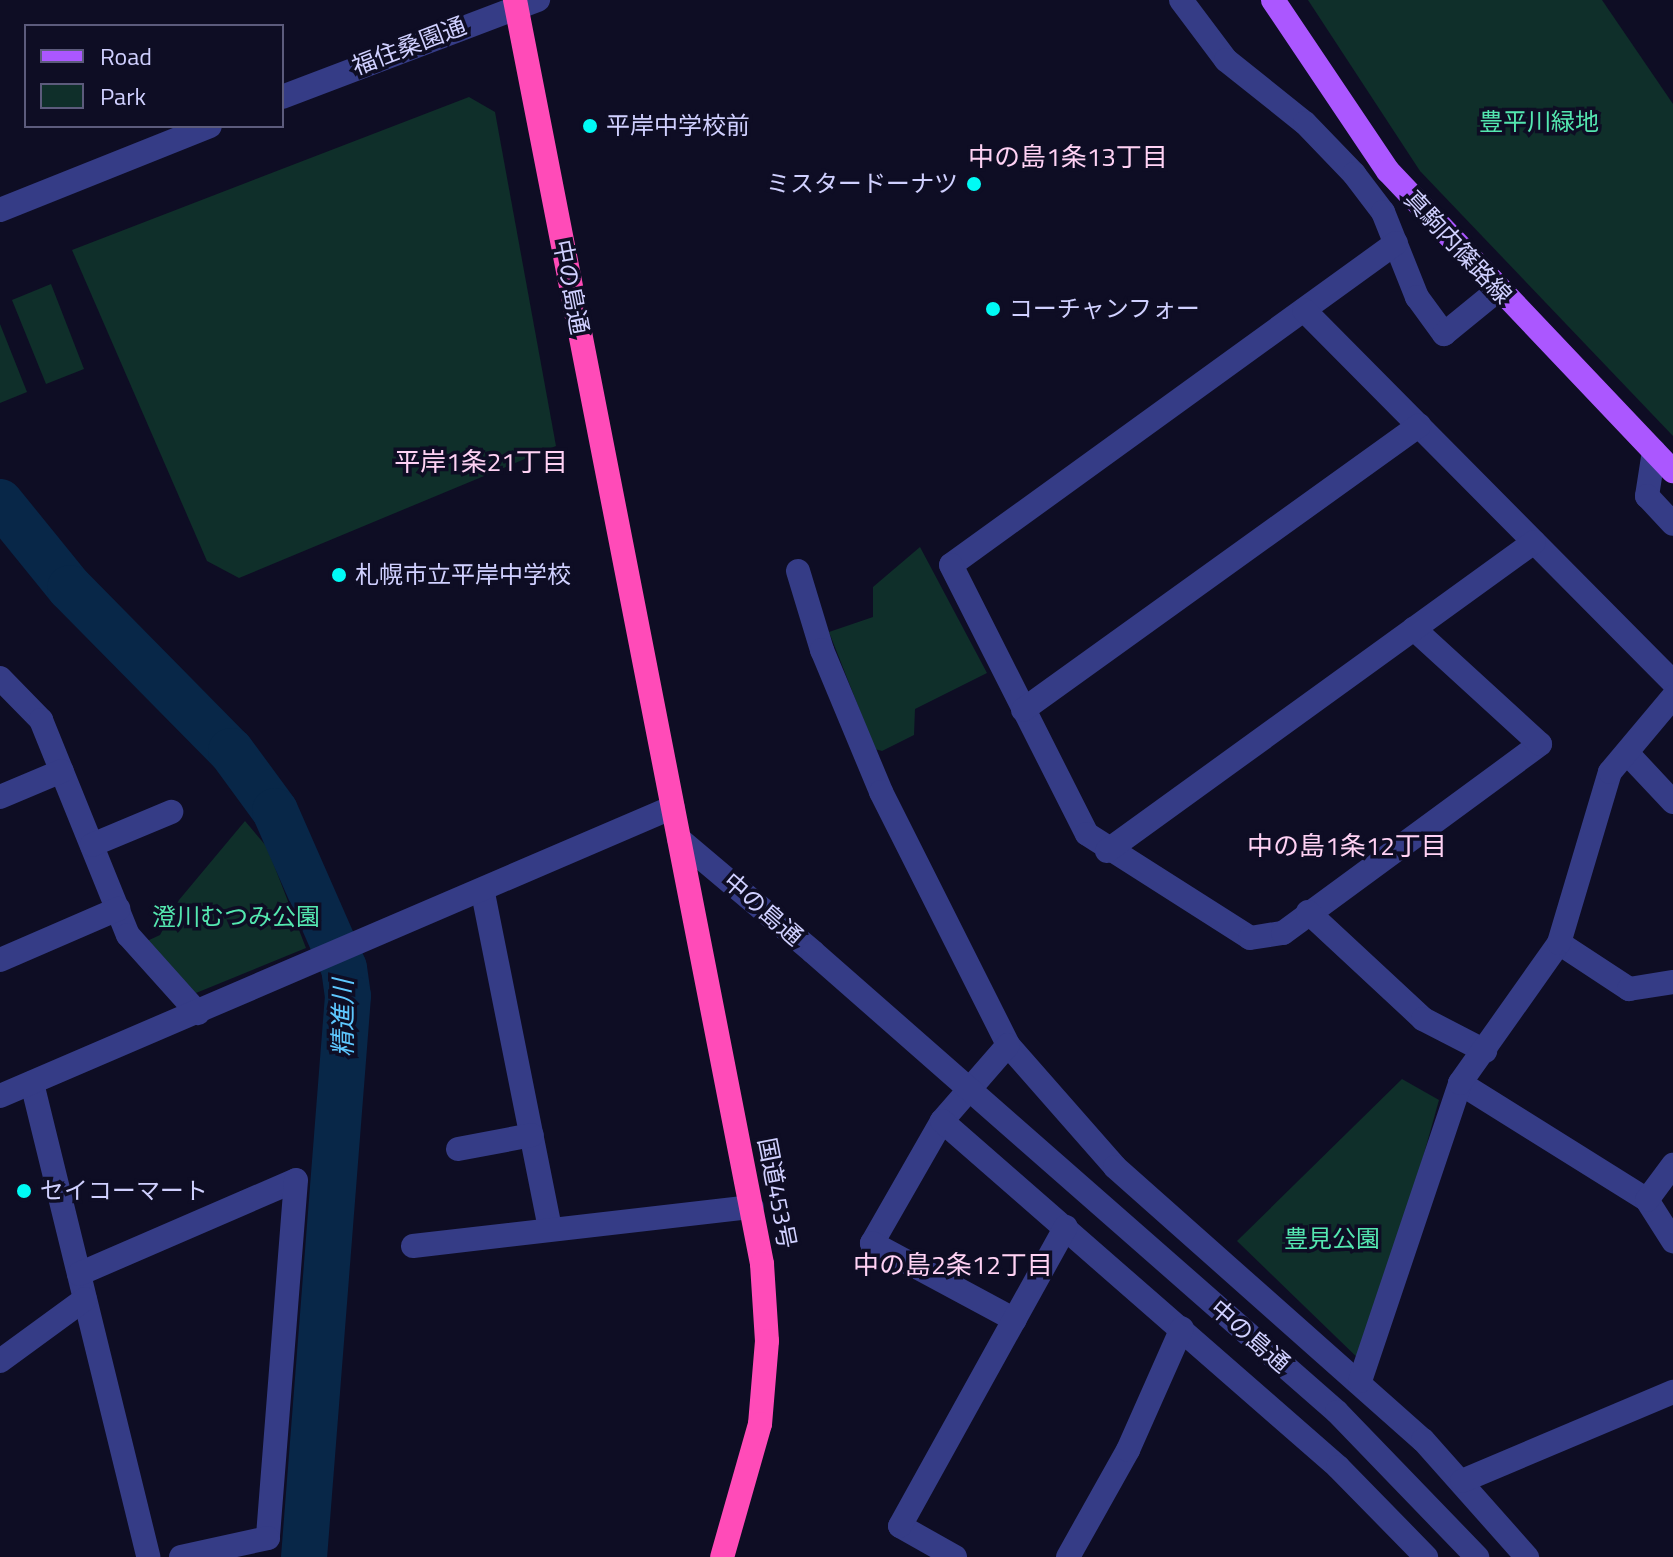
<!DOCTYPE html>
<html>
<head>
<meta charset="utf-8">
<style>
  body { margin:0 }
  #map { position:relative; width:1673px; height:1557px; overflow:hidden; background:#0e0d24; font-family:"Titillium Web","Noto Sans JP",sans-serif }
  div>[style] { position:absolute }
  .green>* { inset:0; background:#0f2f2a }
  .river>* { height:46px; margin:-23px; padding:0 23px; transform-origin:23px; border-radius:23px; background:#082748 }
  .minor>* { height:24px; margin:-12px; padding:0 12px; transform-origin:12px; border-radius:12px; background:#353c86 }
  .major>* { height:24px; margin:-12px; padding:0 12px; transform-origin:12px; border-radius:12px; background:#ab57ff }
  .highway>* { height:24px; margin:-12px; padding:0 12px; transform-origin:12px; border-radius:12px; background:#ff4bb8 }
  .minor-bridge>* { height:24px; margin:-12px; padding:0 12px; transform-origin:12px; border-radius:12px; background:#353c86 }
  .dots>* { width:22px; height:22px; translate:-50% -50%; box-sizing:border-box; border:4px solid #0e0d24; border-radius:50% }
  span { translate:-50% -50%; white-space:nowrap; text-align:center; line-height:1.15; -webkit-text-stroke:7px #0e0d24; paint-order:stroke }
  .street-label { font-size:24px; color:#d0d0ff }
  .park-label { font-size:24px; color:#54e7b0 }
  .poi-label { font-size:24px; color:#d0d0ff }
  .left { translate:0 -50%; text-align:left }
  .right { translate:-100% -50%; text-align:right }
  .neighbourhood-label { font-size:26px; color:#ffd2f4 }
  .water-label { font-size:26px; color:#5ec8ff; font-style:italic }
  .legend { position:absolute; left:24px; top:24px; width:260px; height:104px; box-sizing:border-box; background:#0e0d24; border:2px solid #5c5b7c; margin:0; padding:10px 14px; list-style:none; font-size:24px; color:#d0d0ff }
  .legend li { display:flex; align-items:center; gap:16px; height:40px }
  .legend b { width:40px; border:2px solid #5c5b7c }
</style>
</head>
<body>
<div id="map">
  <div class="green">
    <i style="clip-path:polygon(1308px 0,1602px 0,1673px 104px,1673px 436px,1420px 171px)"></i>
    <i style="clip-path:polygon(469px 97px,495px 112px,556px 446px,239px 578px,207px 561px,72px 250px)"></i>
    <i style="clip-path:polygon(51px 284px,84px 369px,46px 384px,12px 300px)"></i>
    <i style="clip-path:polygon(0 324px,27px 392px,0 403px)"></i>
    <i style="clip-path:polygon(920px 547px,987px 673px,915px 709px,914px 735px,882px 751px,875px 749px,829px 632px,873px 617px,873px 587px)"></i>
    <i style="clip-path:polygon(245px 821px,267px 847px,306px 948px,196px 993px,147px 941px,160px 935px,179px 900px)"></i>
    <i style="clip-path:polygon(1402px 1079px,1439px 1100px,1365px 1365px,1237px 1241px)"></i>
  </div>
  <div class="river">
    <i style="left:0;top:502px;width:111px;rotate:50.9deg"></i>
    <i style="left:70px;top:588px;width:229px;rotate:45.4deg"></i>
    <i style="left:231px;top:751px;width:74px;rotate:53.7deg"></i>
    <i style="left:275px;top:811px;width:171px;rotate:66.3deg"></i>
    <i style="left:344px;top:968px;width:28px;rotate:82deg"></i>
    <i style="left:348px;top:996px;width:563px;rotate:94.48deg"></i>
  </div>
  <div class="minor">
    <i style="left:1181px;top:0;width:75px;rotate:53.1deg"></i>
    <i style="left:1226px;top:60px;width:101px;rotate:38.6deg"></i>
    <i style="left:1305px;top:123px;width:71px;rotate:46.1deg"></i>
    <i style="left:1354px;top:174px;width:48px;rotate:52.7deg"></i>
    <i style="left:1383px;top:212px;width:92px;rotate:68.2deg"></i>
    <i style="left:1417px;top:297px;width:46px;rotate:53.9deg"></i>
    <i style="left:1444px;top:334px;width:70px;rotate:-39.2deg"></i>
    <i style="left:282px;top:97px;width:274px;rotate:-20.8deg"></i>
    <i style="left:0;top:210px;width:226px;rotate:-21.8deg"></i>
    <i style="left:1396px;top:243px;width:549px;rotate:144.11deg"></i>
    <i style="left:951px;top:565px;width:301px;rotate:63.2deg"></i>
    <i style="left:1087px;top:834px;width:193px;rotate:32.5deg"></i>
    <i style="left:1250px;top:938px;width:33px;rotate:-9deg"></i>
    <i style="left:1283px;top:933px;width:319px;rotate:-36.3deg"></i>
    <i style="left:1540px;top:744px;width:171px;rotate:-137.6deg"></i>
    <i style="left:1304px;top:310px;width:524px;rotate:45.23deg"></i>
    <i style="left:1654px;top:451px;width:46px;rotate:98.8deg"></i>
    <i style="left:1647px;top:496px;width:38px;rotate:47deg"></i>
    <i style="left:798px;top:571px;width:83px;rotate:73.1deg"></i>
    <i style="left:822px;top:650px;width:154px;rotate:67.4deg"></i>
    <i style="left:881px;top:792px;width:283px;rotate:63.3deg"></i>
    <i style="left:1008px;top:1045px;width:162px;rotate:48.7deg"></i>
    <i style="left:1115px;top:1167px;width:412px;rotate:41.6deg"></i>
    <i style="left:1423px;top:1440px;width:157px;rotate:48.4deg"></i>
    <i style="left:0;top:678px;width:59px;rotate:45.7deg"></i>
    <i style="left:41px;top:720px;width:232px;rotate:68deg"></i>
    <i style="left:128px;top:935px;width:105px;rotate:48.1deg"></i>
    <i style="left:1023px;top:710px;width:488px;rotate:-35.7deg"></i>
    <i style="left:1628px;top:754px;width:66px;rotate:46.8deg"></i>
    <i style="left:0;top:797px;width:67px;rotate:-22.8deg"></i>
    <i style="left:679px;top:839px;width:175px;rotate:40.1deg"></i>
    <i style="left:92px;top:845px;width:86px;rotate:-22.7deg"></i>
    <i style="left:1107px;top:851px;width:527px;rotate:-35.89deg"></i>
    <i style="left:483px;top:893px;width:343px;rotate:78.7deg"></i>
    <i style="left:1308px;top:912px;width:157px;rotate:42.9deg"></i>
    <i style="left:1423px;top:1019px;width:70px;rotate:27.3deg"></i>
    <i style="left:1559px;top:943px;width:84px;rotate:33.3deg"></i>
    <i style="left:1629px;top:989px;width:45px;rotate:-9deg"></i>
    <i style="left:0;top:960px;width:129px;rotate:-23.4deg"></i>
    <i style="left:1008px;top:1045px;width:101px;rotate:131deg"></i>
    <i style="left:942px;top:1121px;width:141px;rotate:119.8deg"></i>
    <i style="left:872px;top:1243px;width:162px;rotate:28.3deg"></i>
    <i style="left:32px;top:1083px;width:488px;rotate:76.2deg"></i>
    <i style="left:1460px;top:1083px;width:221px;rotate:32deg"></i>
    <i style="left:1647px;top:1200px;width:49px;rotate:57.6deg"></i>
    <i style="left:0;top:1096px;width:732px;rotate:-23.24deg"></i>
    <i style="left:942px;top:1121px;width:526px;rotate:41.14deg"></i>
    <i style="left:1338px;top:1467px;width:126px;rotate:45.6deg"></i>
    <i style="left:458px;top:1149px;width:75px;rotate:-10.7deg"></i>
    <i style="left:1647px;top:1200px;width:44px;rotate:-53.4deg"></i>
    <i style="left:413px;top:1246px;width:341px;rotate:-6.6deg"></i>
    <i style="left:79px;top:1274px;width:236px;rotate:-23.4deg"></i>
    <i style="left:296px;top:1180px;width:359px;rotate:94.5deg"></i>
    <i style="left:268px;top:1538px;width:89px;rotate:167.7deg"></i>
    <i style="left:0;top:1361px;width:105px;rotate:-36.1deg"></i>
    <i style="left:1360px;top:1381px;width:314px;rotate:-71.4deg"></i>
    <i style="left:1460px;top:1083px;width:171px;rotate:-54.7deg"></i>
    <i style="left:1559px;top:943px;width:178px;rotate:-73.4deg"></i>
    <i style="left:1610px;top:772px;width:98px;rotate:-50deg"></i>
    <i style="left:1462px;top:1481px;width:229px;rotate:-22.9deg"></i>
    <i style="left:955px;top:1557px;width:63px;rotate:-150.6deg"></i>
    <i style="left:900px;top:1526px;width:342px;rotate:-61deg"></i>
    <i style="left:1068px;top:1557px;width:123px;rotate:-60.7deg"></i>
    <i style="left:1128px;top:1450px;width:133px;rotate:-66.1deg"></i>
  </div>
  <div class="major">
    <i style="left:1273px;top:0;width:206px;rotate:56.1deg"></i>
    <i style="left:1388px;top:171px;width:414px;rotate:46.5deg"></i>
  </div>
  <div class="highway">
    <i style="left:515px;top:0;width:1288px;rotate:78.94deg"></i>
    <i style="left:762px;top:1264px;width:77px;rotate:86.3deg"></i>
    <i style="left:767px;top:1341px;width:83px;rotate:94.8deg"></i>
    <i style="left:760px;top:1424px;width:138px;rotate:105.9deg"></i>
  </div>
  <div class="minor-bridge">
    <i style="left:813px;top:952px;width:697px;rotate:41.28deg"></i>
    <i style="left:1337px;top:1412px;width:202px;rotate:46deg"></i>
  </div>
  <div class="dots">
    <i style="left:590px;top:126px;background:#00fbf5"></i>
    <i style="left:974px;top:184px;background:#00fbf5"></i>
    <i style="left:993px;top:309px;background:#00fbf5"></i>
    <i style="left:339px;top:575px;background:#00fbf5"></i>
    <i style="left:24px;top:1191px;background:#00fbf5"></i>
  </div>
  <div class="street-label">
    <span style="left:409px;top:46px;rotate:-21deg">福住桑園通</span>
    <span style="left:1458px;top:247px;rotate:47deg">真駒内篠路線</span>
    <span style="left:571px;top:287px;rotate:79deg">中の島通</span>
    <span style="left:763px;top:909px;rotate:41deg">中の島通</span>
    <span style="left:777px;top:1193px;rotate:79deg">国道453号</span>
    <span style="left:1250px;top:1336px;rotate:41deg">中の島通</span>
  </div>
  <div class="park-label">
    <span style="left:1539px;top:122px">豊平川緑地</span>
    <span style="left:236px;top:917px">澄川むつみ公園</span>
    <span style="left:1332px;top:1239px">豊見公園</span>
  </div>
  <div class="poi-label">
    <span class="left" style="left:606px;top:126px">平岸中学校前</span>
    <span class="right" style="left:958px;top:184px">ミスタードーナツ</span>
    <span class="left" style="left:1009px;top:309px">コーチャンフォー</span>
    <span class="left" style="left:355px;top:575px">札幌市立平岸中学校</span>
    <span class="left" style="left:40px;top:1191px">セイコーマート</span>
  </div>
  <div class="neighbourhood-label">
    <span style="left:1068px;top:157px">中の島1条13丁目</span>
    <span style="left:481px;top:462px">平岸1条21丁目</span>
    <span style="left:1347px;top:846px">中の島1条12丁目</span>
    <span style="left:953px;top:1265px">中の島2条12丁目</span>
  </div>
  <div class="water-label">
    <span style="left:343px;top:1018px;rotate:-90deg">精進川</span>
  </div>
  <ul class="legend">
  <li><b style="height:10px;background:#ab57ff"></b>Road</li>
  <li><b style="height:22px;background:#0f2f2a"></b>Park</li>
  </ul>
</div>
</body>
</html>
